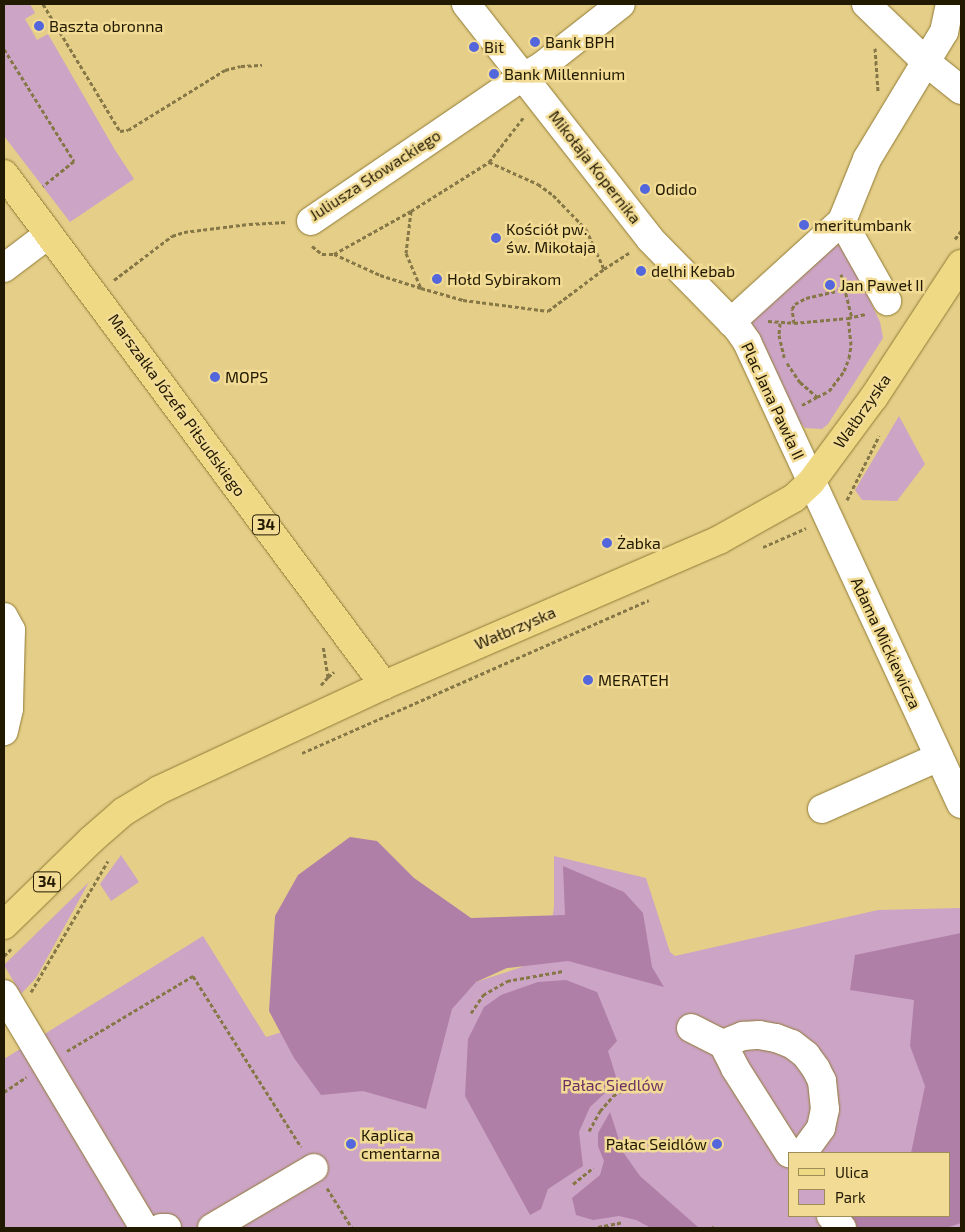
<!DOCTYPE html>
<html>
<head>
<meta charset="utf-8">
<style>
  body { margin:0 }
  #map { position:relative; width:965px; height:1232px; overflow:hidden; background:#e4ce88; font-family:"Exo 2",sans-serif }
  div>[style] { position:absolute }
  .green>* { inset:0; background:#cca4c5 }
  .forest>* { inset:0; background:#b07fa8 }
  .path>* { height:3px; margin-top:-1.5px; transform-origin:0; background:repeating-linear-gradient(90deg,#867747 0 4px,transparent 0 6.5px) }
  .roads { filter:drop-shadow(0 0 1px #907a35) drop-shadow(0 0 1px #907a35) }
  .minor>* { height:28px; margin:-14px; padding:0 14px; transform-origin:14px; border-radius:14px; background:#fff }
  .major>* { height:28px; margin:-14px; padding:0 14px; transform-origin:14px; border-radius:14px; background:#f0d985 }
  .dots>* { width:14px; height:14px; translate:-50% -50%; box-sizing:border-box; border:2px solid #f2db94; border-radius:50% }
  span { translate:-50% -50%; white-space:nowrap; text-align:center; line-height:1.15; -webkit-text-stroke:5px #f2db94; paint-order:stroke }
  .shield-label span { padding:1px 4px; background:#f2db94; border:1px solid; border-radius:4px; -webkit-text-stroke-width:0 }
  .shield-label { font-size:15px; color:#211900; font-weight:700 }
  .poi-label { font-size:16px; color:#211900 }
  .left { translate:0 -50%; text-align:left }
  .right { translate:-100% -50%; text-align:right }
  .street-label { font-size:16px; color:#211900 }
  .park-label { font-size:16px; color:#6d3065 }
  .frame { position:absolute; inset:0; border:5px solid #211900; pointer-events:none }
  .legend { position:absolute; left:788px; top:1152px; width:162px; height:65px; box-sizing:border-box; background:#f2db94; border:1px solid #9e8d59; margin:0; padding:6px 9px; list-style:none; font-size:15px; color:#211900 }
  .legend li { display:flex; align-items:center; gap:10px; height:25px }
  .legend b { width:25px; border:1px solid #9e8d59 }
</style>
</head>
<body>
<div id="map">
  <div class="green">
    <i style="clip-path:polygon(4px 4px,30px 4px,35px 13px,25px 19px,37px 40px,48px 34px,115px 150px,134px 179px,70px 222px,4px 136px)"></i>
    <i style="clip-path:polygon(841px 239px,880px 322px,883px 338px,828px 424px,822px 429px,805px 428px,798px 420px,759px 334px,750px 321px)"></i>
    <i style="clip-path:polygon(899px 416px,925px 464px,897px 501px,862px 500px,855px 490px)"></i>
    <i style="clip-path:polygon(121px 855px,139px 882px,111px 901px,100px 884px)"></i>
    <i style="clip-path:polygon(evenodd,554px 856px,646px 878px,670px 952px,675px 956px,878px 910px,961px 908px,961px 1228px,4px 1228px,4px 1059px,203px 936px,266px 1037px,402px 995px,476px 982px,522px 967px,532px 952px,546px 958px,554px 907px,554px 856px,789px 1153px,949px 1153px,949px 1216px,789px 1216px,789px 1153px)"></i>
    <i style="clip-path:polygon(89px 882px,36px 978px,21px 994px,4px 965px)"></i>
  </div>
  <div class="forest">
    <i style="clip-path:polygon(350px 837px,377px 841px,414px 878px,471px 918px,565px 915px,563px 866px,624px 892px,643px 913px,652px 967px,664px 987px,568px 961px,507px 968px,476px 982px,452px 1009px,426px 1109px,363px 1091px,321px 1095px,294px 1058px,269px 1011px,275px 916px,298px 875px)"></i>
    <i style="clip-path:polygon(961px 933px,961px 1223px,946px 1228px,859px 1228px,851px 1225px,842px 1216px,949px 1216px,949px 1153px,911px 1153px,925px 1086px,910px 1046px,914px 1000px,850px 990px,855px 955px)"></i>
    <i style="clip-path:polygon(566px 980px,597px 992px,617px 1041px,608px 1051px,616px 1077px,609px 1081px,605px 1093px,590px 1107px,579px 1132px,583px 1166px,548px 1189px,541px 1209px,530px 1215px,465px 1096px,468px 1039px,484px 1007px,501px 995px,538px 982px)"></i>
    <i style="clip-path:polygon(610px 1112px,623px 1152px,640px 1176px,699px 1228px,651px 1228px,636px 1220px,619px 1216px,593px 1220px,576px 1215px,572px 1198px,600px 1175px,604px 1161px,598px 1146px,598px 1133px)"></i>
  </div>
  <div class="path">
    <i style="left:43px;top:4px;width:149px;rotate:58.8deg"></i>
    <i style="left:120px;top:131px;width:8px;rotate:-7deg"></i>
    <i style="left:128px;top:130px;width:114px;rotate:-31.7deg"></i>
    <i style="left:225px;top:70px;width:16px;rotate:-14deg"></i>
    <i style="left:241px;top:66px;width:21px;rotate:-3deg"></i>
    <i style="left:875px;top:48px;width:43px;rotate:86deg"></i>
    <i style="left:4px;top:49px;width:132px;rotate:58deg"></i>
    <i style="left:74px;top:161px;width:40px;rotate:141deg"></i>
    <i style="left:489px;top:162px;width:54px;rotate:24.2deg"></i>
    <i style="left:538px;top:184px;width:19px;rotate:36deg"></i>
    <i style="left:553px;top:195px;width:47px;rotate:45.9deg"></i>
    <i style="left:586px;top:229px;width:44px;rotate:65.8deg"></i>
    <i style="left:411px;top:211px;width:42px;rotate:96.8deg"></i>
    <i style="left:406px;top:253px;width:38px;rotate:67deg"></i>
    <i style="left:421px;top:288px;width:44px;rotate:15.9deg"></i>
    <i style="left:463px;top:300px;width:86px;rotate:7.4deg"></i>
    <i style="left:548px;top:311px;width:70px;rotate:-36.9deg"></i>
    <i style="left:604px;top:269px;width:30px;rotate:-33deg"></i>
    <i style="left:955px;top:239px;width:10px;rotate:-53deg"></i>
    <i style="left:312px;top:246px;width:13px;rotate:39deg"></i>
    <i style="left:322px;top:254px;width:12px"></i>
    <i style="left:334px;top:254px;width:88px;rotate:-29.2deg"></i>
    <i style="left:411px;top:211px;width:92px;rotate:-32.1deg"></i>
    <i style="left:489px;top:162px;width:56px;rotate:-52.3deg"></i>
    <i style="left:334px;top:254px;width:51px;rotate:24.5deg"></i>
    <i style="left:380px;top:275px;width:43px;rotate:17.6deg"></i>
    <i style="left:841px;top:274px;width:45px;rotate:76deg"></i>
    <i style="left:114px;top:280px;width:73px;rotate:-37.2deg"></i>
    <i style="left:172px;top:236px;width:13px;rotate:-18deg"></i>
    <i style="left:184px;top:232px;width:65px;rotate:-7deg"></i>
    <i style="left:249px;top:224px;width:38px;rotate:-3deg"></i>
    <i style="left:768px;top:321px;width:26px;rotate:4deg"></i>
    <i style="left:794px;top:323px;width:54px;rotate:-5.3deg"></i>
    <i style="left:848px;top:318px;width:18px;rotate:-13deg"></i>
    <i style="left:780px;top:323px;width:12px;rotate:95deg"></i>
    <i style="left:779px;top:335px;width:23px;rotate:77deg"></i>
    <i style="left:794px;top:323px;width:14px;rotate:-98deg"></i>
    <i style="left:792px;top:309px;width:6px;rotate:-59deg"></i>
    <i style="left:795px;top:304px;width:13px;rotate:-29deg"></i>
    <i style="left:806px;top:298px;width:40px;rotate:-13deg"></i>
    <i style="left:787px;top:363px;width:23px;rotate:56deg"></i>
    <i style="left:800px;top:382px;width:23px;rotate:41deg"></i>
    <i style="left:817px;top:397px;width:13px;rotate:-27deg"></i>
    <i style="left:829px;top:391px;width:25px;rotate:-53deg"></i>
    <i style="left:844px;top:371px;width:14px;rotate:-69deg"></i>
    <i style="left:849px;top:358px;width:13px;rotate:-81deg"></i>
    <i style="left:851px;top:345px;width:27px;rotate:-96deg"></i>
    <i style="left:802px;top:405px;width:17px;rotate:-28deg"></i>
    <i style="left:847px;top:500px;width:72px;rotate:-63.4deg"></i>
    <i style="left:763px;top:547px;width:47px;rotate:-23.8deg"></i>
    <i style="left:328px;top:677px;width:8px;rotate:-40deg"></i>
    <i style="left:321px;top:685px;width:11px;rotate:-49deg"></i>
    <i style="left:328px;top:677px;width:30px;rotate:-99deg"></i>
    <i style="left:302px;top:753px;width:379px;rotate:-23.8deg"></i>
    <i style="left:4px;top:956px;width:10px;rotate:-45deg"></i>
    <i style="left:31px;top:992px;width:152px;rotate:-59.6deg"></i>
    <i style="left:471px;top:1013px;width:22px;rotate:-56deg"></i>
    <i style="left:483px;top:995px;width:28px;rotate:-30deg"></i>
    <i style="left:507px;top:981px;width:57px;rotate:-10.1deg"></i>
    <i style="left:67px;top:1051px;width:147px;rotate:-30.8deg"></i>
    <i style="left:193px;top:976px;width:202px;rotate:57.7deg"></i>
    <i style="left:4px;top:1092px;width:27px;rotate:-34deg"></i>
    <i style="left:589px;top:1131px;width:23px;rotate:-61deg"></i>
    <i style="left:600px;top:1111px;width:20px;rotate:-49deg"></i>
    <i style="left:613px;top:1096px;width:15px;rotate:-32deg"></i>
    <i style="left:573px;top:1184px;width:26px;rotate:-39deg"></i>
    <i style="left:327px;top:1188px;width:47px;rotate:58deg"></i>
    <i style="left:598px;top:1227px;width:25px;rotate:-11deg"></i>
    <i style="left:713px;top:1228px;width:2px;rotate:-63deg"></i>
  </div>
  <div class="roads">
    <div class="minor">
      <i style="left:466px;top:4px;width:298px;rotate:51.9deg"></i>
      <i style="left:650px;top:239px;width:126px;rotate:45.6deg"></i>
      <i style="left:738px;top:329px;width:16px;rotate:55deg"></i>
      <i style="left:747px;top:342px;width:509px;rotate:65.15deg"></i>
      <i style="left:866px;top:4px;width:83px;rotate:44deg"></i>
      <i style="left:926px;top:62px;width:45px;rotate:38.7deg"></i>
      <i style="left:311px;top:221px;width:248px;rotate:-34.3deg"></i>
      <i style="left:516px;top:81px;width:30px;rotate:-30deg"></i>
      <i style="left:542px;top:66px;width:100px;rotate:-38.1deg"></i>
      <i style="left:842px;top:221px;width:92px;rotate:60.6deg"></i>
      <i style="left:4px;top:268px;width:56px;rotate:-37.1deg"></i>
      <i style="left:731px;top:322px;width:150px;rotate:-42.3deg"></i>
      <i style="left:842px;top:221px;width:67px;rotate:-68deg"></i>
      <i style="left:867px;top:159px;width:149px;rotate:-58.8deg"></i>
      <i style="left:944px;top:32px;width:29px;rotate:-78deg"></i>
      <i style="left:4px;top:617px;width:15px;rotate:62deg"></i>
      <i style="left:11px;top:630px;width:79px;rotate:91.5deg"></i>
      <i style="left:9px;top:709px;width:23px;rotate:103deg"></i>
      <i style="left:822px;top:809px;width:128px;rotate:-24deg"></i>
      <i style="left:4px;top:994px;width:273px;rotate:59.1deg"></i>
      <i style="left:691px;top:1028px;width:36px;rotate:27deg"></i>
      <i style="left:723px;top:1044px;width:27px;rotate:63deg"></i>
      <i style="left:735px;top:1068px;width:101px;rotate:57.6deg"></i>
      <i style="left:723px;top:1044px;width:22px;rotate:-22deg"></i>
      <i style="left:743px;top:1036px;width:16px;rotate:-4deg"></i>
      <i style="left:759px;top:1035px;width:17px;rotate:10deg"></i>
      <i style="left:776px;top:1038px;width:17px;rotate:21deg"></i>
      <i style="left:792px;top:1044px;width:18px;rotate:38deg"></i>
      <i style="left:806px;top:1055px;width:17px;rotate:54deg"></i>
      <i style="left:816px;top:1069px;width:13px;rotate:63deg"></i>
      <i style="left:822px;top:1081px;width:28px;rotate:84deg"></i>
      <i style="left:825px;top:1109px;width:19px;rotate:102deg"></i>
      <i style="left:821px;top:1128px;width:31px;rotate:126deg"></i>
      <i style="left:831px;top:1216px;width:16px;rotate:47deg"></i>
      <i style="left:161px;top:1228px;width:6px"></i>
      <i style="left:212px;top:1228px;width:118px;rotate:-30.5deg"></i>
    </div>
    <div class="major">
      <i style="left:4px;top:174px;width:637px;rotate:53.36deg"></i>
      <i style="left:4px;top:925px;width:122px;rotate:-44.3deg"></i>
      <i style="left:91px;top:840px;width:43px;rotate:-41.2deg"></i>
      <i style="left:123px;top:812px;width:42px;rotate:-31.4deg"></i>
      <i style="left:159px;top:790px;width:248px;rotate:-25deg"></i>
      <i style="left:384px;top:685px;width:365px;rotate:-23.4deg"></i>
      <i style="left:719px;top:540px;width:86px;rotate:-29.2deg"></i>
      <i style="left:794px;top:498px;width:23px;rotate:-43deg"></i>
      <i style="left:811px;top:482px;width:106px;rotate:-53.5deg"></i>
      <i style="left:874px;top:397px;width:159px;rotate:-56.8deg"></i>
    </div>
  </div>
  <div class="dots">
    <i style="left:39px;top:26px;background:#5366dc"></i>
    <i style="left:535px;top:42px;background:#5366dc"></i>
    <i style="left:474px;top:47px;background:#5366dc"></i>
    <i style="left:494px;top:74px;background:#5366dc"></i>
    <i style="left:645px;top:189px;background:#5366dc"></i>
    <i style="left:804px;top:225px;background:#5366dc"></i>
    <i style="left:496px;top:238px;background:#5366dc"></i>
    <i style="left:641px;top:271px;background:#5366dc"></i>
    <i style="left:437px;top:279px;background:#5366dc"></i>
    <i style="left:830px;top:285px;background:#5366dc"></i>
    <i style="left:215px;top:377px;background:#5366dc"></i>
    <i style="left:607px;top:543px;background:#5366dc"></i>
    <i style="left:588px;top:680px;background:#5366dc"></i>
    <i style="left:351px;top:1144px;background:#5366dc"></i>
    <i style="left:717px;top:1144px;background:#5366dc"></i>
  </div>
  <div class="shield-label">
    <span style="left:266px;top:525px">34</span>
    <span style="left:47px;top:882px">34</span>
  </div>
  <div class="poi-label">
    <span class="left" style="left:49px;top:26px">Baszta obronna</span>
    <span class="left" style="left:545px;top:42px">Bank BPH</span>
    <span class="left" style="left:484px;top:47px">Bit</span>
    <span class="left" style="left:504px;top:74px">Bank Millennium</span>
    <span class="left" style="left:655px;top:189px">Odido</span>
    <span class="left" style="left:814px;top:225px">meritumbank</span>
    <span class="left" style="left:506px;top:238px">Kościół pw.<br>św. Mikołaja</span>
    <span class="left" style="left:651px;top:271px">delhi Kebab</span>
    <span class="left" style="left:447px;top:279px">Hołd Sybirakom</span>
    <span class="left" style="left:840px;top:285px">Jan Paweł II</span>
    <span class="left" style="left:225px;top:377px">MOPS</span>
    <span class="left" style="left:617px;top:543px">Żabka</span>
    <span class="left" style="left:598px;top:680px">MERATEH</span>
    <span class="left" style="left:361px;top:1144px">Kaplica<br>cmentarna</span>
    <span class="right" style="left:707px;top:1144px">Pałac Seidlów</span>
  </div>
  <div class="street-label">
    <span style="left:595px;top:167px;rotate:52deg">Mikołaja Kopernika</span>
    <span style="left:375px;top:175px;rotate:-33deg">Juliusza Słowackiego</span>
    <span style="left:773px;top:401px;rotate:65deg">Plac Jana Pawła II</span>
    <span style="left:177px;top:405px;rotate:54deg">Marszałka Józefa Piłsudskiego</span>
    <span style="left:862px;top:411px;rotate:-55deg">Wałbrzyska</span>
    <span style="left:515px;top:628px;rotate:-23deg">Wałbrzyska</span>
    <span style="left:886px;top:643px;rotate:65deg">Adama Mickiewicza</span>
  </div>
  <div class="park-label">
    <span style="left:613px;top:1085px">Pałac Siedlów</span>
  </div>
  <div class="frame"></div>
  <ul class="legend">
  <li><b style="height:6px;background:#f0d985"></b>Ulica</li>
  <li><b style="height:14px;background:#cca4c5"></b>Park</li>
  </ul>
</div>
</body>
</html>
